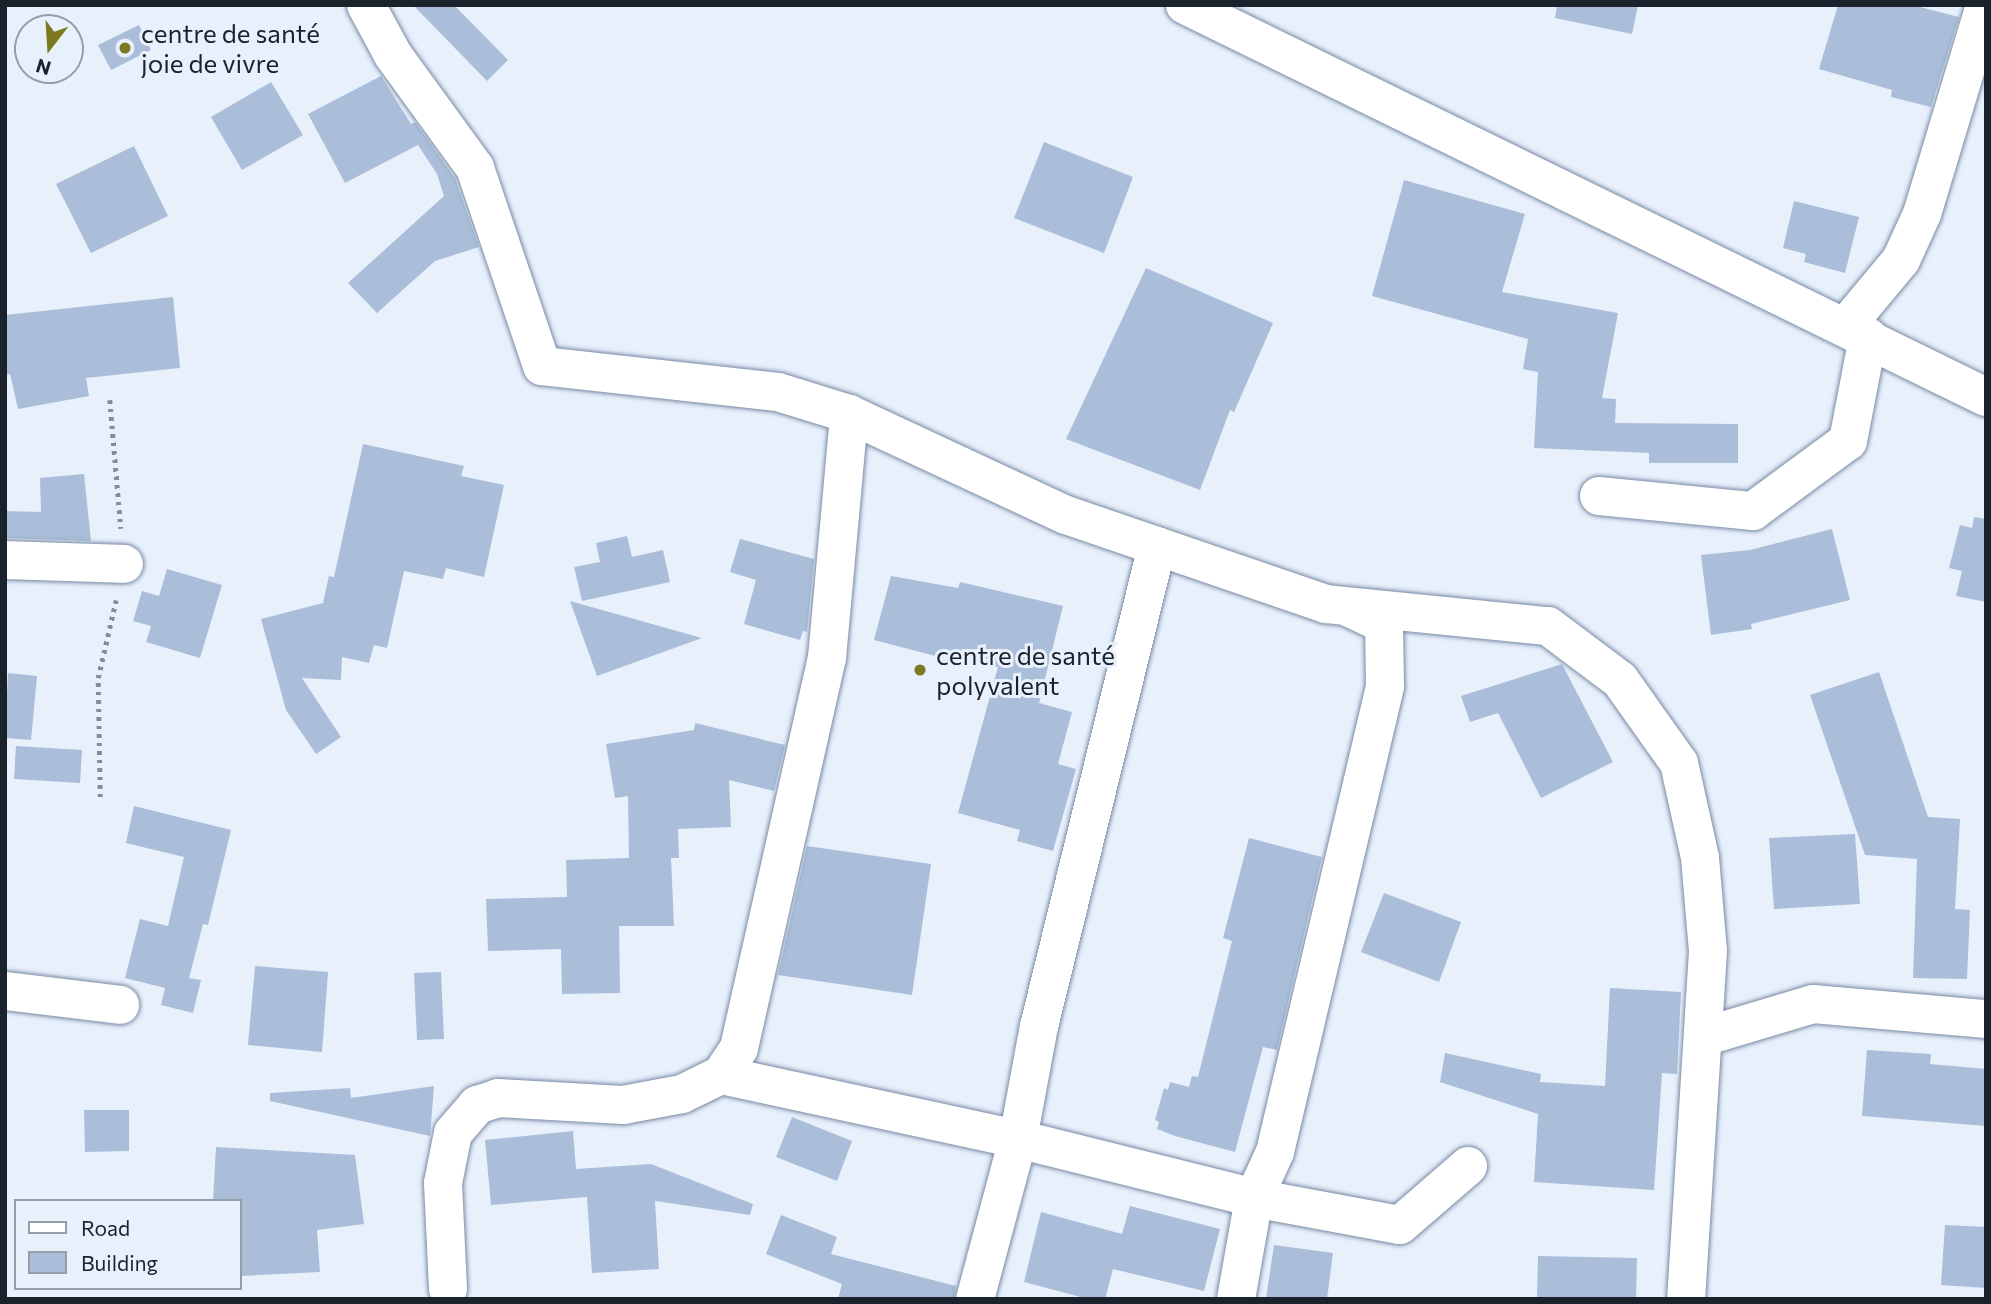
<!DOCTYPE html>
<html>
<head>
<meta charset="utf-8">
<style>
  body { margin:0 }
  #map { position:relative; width:1991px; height:1304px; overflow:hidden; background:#e8f0fc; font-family:Commissioner,sans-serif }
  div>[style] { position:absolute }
  .building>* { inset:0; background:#aabed9 }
  .path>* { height:4.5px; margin-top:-2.25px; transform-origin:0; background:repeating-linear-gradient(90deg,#848c97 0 3.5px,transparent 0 8.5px) }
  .roads { filter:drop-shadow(0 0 2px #788aa4) drop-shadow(0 0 2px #788aa4) }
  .minor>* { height:38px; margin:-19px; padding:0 19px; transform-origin:19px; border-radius:19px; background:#fff }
  .dots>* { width:19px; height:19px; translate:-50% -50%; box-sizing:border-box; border:4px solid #e8f0fc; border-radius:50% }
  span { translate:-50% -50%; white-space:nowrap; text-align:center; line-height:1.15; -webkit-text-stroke:6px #e8f0fc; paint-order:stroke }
  .poi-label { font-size:26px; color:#1a222c }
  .left { translate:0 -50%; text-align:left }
  .frame { position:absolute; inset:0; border:7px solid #1a222c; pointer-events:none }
  .legend { position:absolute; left:14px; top:1199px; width:228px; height:91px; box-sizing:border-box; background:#e8f0fc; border:2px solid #969ea9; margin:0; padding:9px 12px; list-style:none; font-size:21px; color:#1a222c }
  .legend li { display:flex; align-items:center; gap:14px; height:35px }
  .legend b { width:35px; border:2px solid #969ea9 }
  .north { position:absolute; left:14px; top:14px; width:70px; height:70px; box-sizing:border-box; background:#e8f0fc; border:2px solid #969ea9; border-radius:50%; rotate:197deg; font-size:19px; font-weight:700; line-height:28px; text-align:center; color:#1a222c }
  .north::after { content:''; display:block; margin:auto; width:24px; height:32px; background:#7c791f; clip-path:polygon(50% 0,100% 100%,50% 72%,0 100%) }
</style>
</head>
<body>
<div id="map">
  <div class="building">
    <i style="clip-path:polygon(413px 5px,454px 5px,508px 60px,487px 81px)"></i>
    <i style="clip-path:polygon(1557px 5px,1638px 5px,1632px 34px,1555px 18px)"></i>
    <i style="clip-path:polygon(1838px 5px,1912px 5px,1959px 17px,1931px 107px,1891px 97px,1892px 90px,1819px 69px)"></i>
    <i style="clip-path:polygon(139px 25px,151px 50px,111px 70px,98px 45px)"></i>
    <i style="clip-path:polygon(381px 76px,411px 124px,415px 122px,455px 178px,479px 247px,435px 261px,377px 313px,348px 283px,444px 196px,437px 174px,418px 145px,345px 183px,308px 114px)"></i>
    <i style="clip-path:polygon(271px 82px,303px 135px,242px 170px,211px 117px)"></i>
    <i style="clip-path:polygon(1044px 142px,1133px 177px,1104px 253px,1014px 218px)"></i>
    <i style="clip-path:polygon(134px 146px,168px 216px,91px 253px,56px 184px)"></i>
    <i style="clip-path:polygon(1404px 180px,1525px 214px,1502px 292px,1618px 313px,1602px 398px,1616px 399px,1615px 423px,1738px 424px,1738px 463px,1649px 463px,1649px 453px,1534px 448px,1538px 372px,1523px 369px,1528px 339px,1372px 296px)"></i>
    <i style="clip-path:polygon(1794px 201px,1859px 217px,1845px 273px,1804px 262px,1806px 254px,1783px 248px)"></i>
    <i style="clip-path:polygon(1146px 268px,1273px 323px,1234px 412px,1230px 410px,1200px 490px,1066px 439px)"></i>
    <i style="clip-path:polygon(173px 297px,180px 368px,86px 378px,89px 396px,18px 409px,10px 374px,5px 375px,5px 315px)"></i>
    <i style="clip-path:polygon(363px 444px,464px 466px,461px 476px,504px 485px,484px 577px,446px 568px,443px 579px,404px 571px,387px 648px,374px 645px,369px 663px,342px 657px,341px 680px,302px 678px,341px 737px,316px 754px,286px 710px,261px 619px,323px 603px,329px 576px,334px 577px)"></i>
    <i style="clip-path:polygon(84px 474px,91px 541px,5px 538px,5px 511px,41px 512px,40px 478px)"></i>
    <i style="clip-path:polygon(1974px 517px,1986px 519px,1986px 602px,1956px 596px,1962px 571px,1949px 568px,1960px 525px,1972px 528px)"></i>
    <i style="clip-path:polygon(1832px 529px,1850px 600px,1751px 624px,1752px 629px,1711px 635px,1701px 555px,1750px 550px)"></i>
    <i style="clip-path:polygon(627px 536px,632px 557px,663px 550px,670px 582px,582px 601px,574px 567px,600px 562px,596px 543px)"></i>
    <i style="clip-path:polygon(740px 539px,814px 559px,807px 632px,803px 631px,800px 640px,744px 624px,756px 580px,730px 572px)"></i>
    <i style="clip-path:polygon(167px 569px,222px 585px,200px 658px,146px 642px,151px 626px,133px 621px,142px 591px,159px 596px)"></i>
    <i style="clip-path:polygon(891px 576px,958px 588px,960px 582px,1063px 606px,1039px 703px,1072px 712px,1058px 764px,1076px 769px,1053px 851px,1017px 841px,1020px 830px,958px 813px,998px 667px,945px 652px,943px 658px,874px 640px)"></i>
    <i style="clip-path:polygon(570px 601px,702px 638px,597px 676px)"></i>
    <i style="clip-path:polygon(1562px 664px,1613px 762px,1541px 798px,1498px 713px,1470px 722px,1461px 696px)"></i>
    <i style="clip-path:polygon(1879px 672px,1928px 817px,1960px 819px,1955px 909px,1970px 910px,1967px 979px,1913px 978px,1917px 859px,1865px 855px,1810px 695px)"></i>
    <i style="clip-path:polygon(8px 673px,37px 676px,31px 740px,5px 738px)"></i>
    <i style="clip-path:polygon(695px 723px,785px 745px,774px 791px,729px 780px,731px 827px,678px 829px,679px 858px,671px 858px,674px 926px,619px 926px,620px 993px,562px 994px,561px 949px,488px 951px,486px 899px,567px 897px,566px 860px,629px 858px,628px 796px,615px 798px,606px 744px,694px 730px)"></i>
    <i style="clip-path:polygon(16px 746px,82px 750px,80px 783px,14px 779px)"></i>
    <i style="clip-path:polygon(134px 806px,231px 830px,208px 925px,203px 924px,189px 978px,201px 980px,193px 1013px,161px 1005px,165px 988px,125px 978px,140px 919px,168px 926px,184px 857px,126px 843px)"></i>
    <i style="clip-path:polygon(1855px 834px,1860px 904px,1774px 909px,1769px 838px)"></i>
    <i style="clip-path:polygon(1249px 838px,1322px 857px,1277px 1050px,1263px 1047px,1235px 1152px,1175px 1136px,1157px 1129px,1159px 1122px,1155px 1120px,1164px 1088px,1168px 1090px,1170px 1082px,1189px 1087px,1192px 1076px,1198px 1077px,1232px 941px,1223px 938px)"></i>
    <i style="clip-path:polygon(807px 846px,931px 864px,912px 995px,778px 975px)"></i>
    <i style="clip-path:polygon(1384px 893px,1461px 922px,1439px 982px,1361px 952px)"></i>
    <i style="clip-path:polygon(255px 966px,328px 972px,322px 1052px,248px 1045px)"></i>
    <i style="clip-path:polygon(441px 972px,444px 1039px,417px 1040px,414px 973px)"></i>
    <i style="clip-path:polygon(1610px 988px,1681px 992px,1677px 1074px,1662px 1073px,1654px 1190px,1534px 1182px,1538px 1114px,1440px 1082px,1445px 1053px,1541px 1074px,1540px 1082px,1605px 1086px)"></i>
    <i style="clip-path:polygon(1867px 1050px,1931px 1054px,1930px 1064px,1986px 1069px,1986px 1126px,1862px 1116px)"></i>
    <i style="clip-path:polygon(434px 1086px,430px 1136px,270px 1101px,270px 1093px,350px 1088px,351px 1098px)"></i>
    <i style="clip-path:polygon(84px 1110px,129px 1110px,129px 1151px,85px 1152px)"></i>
    <i style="clip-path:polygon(792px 1117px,852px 1141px,837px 1181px,776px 1157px)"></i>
    <i style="clip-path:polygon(573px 1131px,576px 1169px,651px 1164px,753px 1204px,750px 1215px,655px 1201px,659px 1269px,592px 1273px,587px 1197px,491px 1205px,485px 1140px)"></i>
    <i style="clip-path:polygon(216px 1147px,355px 1155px,364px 1224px,317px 1230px,320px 1272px,240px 1276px,240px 1201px,213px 1201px)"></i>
    <i style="clip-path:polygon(1130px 1206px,1220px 1229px,1204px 1291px,1113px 1269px,1105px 1299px,1088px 1299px,1024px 1282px,1041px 1212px,1122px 1234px)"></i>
    <i style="clip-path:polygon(781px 1215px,837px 1237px,831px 1254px,956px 1286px,954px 1299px,838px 1299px,842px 1284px,766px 1254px)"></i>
    <i style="clip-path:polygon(1945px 1225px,1986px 1227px,1986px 1288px,1941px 1285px)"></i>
    <i style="clip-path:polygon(1274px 1245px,1333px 1253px,1327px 1299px,1266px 1299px)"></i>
    <i style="clip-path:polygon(1538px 1256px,1637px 1258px,1636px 1299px,1537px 1299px)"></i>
  </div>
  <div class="path">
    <i style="left:110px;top:400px;width:129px;rotate:85.1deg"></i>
    <i style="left:100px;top:797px;width:119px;rotate:-91deg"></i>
    <i style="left:98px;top:678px;width:80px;rotate:-77deg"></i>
  </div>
  <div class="roads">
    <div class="minor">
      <i style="left:366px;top:5px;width:57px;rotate:61.6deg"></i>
      <i style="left:393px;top:55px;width:140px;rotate:54deg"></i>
      <i style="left:475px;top:168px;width:209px;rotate:71.3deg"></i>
      <i style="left:542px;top:366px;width:237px;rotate:6.3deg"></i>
      <i style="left:778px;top:392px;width:74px;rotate:17.2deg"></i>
      <i style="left:849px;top:414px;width:239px;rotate:25deg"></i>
      <i style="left:1066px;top:515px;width:275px;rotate:18.9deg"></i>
      <i style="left:1326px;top:604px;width:223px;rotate:5.7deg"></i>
      <i style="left:1548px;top:626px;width:90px;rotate:36.9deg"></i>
      <i style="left:1620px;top:680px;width:102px;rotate:54.6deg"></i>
      <i style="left:1679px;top:763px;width:97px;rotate:77.5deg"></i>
      <i style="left:1700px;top:858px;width:93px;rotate:85.1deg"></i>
      <i style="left:1708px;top:951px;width:349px;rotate:93.6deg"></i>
      <i style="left:1185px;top:5px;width:892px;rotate:26.08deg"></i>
      <i style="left:1846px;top:326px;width:86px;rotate:-50.2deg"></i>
      <i style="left:1901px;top:260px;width:51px;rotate:-65.5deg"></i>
      <i style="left:1922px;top:214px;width:218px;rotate:-73.2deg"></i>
      <i style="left:1599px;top:496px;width:155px;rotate:5.6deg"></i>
      <i style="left:1753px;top:511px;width:118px;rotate:-36.4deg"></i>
      <i style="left:1848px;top:441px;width:106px;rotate:-79.1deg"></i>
      <i style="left:1157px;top:546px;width:494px;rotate:103.8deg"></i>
      <i style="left:1039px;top:1026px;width:115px;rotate:100.5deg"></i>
      <i style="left:1018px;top:1139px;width:243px;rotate:14deg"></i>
      <i style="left:1254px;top:1198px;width:51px;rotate:-65.5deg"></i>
      <i style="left:1275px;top:1152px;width:479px;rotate:-76.7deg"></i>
      <i style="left:1385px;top:686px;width:62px;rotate:-90.9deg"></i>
      <i style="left:1384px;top:624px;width:38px;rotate:-155deg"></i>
      <i style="left:5px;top:560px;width:119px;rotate:1.9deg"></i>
      <i style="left:5px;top:991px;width:116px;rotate:6.9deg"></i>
      <i style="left:1703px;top:1037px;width:115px;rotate:-16.7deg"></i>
      <i style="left:1813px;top:1004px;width:174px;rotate:5deg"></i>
      <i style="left:721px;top:1075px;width:304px;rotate:12.2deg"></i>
      <i style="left:1018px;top:1139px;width:166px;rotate:105deg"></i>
      <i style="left:448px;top:1289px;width:106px;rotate:-92.7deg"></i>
      <i style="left:443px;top:1183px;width:51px;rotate:-78.7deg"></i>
      <i style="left:453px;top:1133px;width:37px;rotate:-49deg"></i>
      <i style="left:477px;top:1105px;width:22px;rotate:-18deg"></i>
      <i style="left:498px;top:1098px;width:125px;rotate:3.2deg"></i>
      <i style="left:623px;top:1105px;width:60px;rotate:-10.6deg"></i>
      <i style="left:682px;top:1094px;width:43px;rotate:-26deg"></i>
      <i style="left:721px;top:1075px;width:32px;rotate:-56deg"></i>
      <i style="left:739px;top:1048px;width:400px;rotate:-77.3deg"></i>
      <i style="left:827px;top:658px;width:245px;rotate:-84.8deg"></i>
      <i style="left:1236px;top:1299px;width:103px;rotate:-79.9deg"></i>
      <i style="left:1254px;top:1198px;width:148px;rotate:10.5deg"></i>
      <i style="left:1400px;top:1225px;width:90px;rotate:-40.9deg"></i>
    </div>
  </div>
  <div class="dots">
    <i style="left:125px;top:48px;background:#7c791f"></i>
    <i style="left:920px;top:670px;background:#7c791f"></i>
  </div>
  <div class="poi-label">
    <span class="left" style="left:141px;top:48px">centre de santé<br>joie de vivre</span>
    <span class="left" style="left:936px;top:670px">centre de santé<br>polyvalent</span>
  </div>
  <div class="frame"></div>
  <ul class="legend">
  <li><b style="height:9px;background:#fff"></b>Road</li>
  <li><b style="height:19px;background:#aabed9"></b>Building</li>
  </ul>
  <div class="north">N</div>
</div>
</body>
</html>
